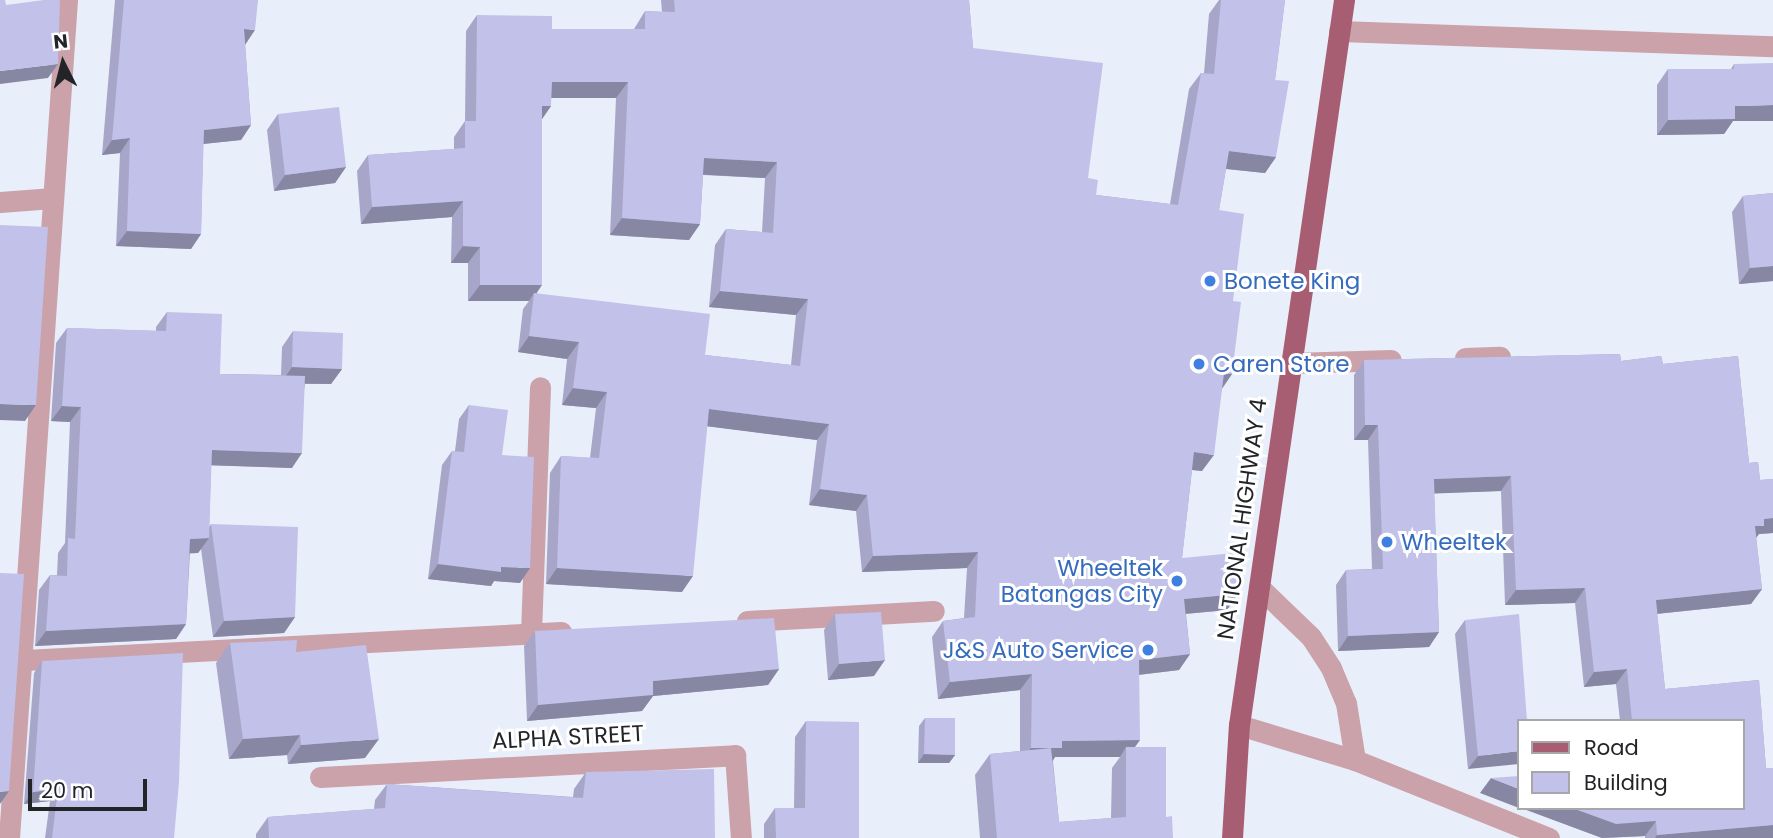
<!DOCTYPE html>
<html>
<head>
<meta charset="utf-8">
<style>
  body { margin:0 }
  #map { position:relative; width:1773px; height:838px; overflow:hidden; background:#e9effa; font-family:Poppins,sans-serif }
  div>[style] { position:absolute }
  .minor>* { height:21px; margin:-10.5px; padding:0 10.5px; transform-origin:10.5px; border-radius:10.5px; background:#cba1aa }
  .major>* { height:21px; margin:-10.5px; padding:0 10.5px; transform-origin:10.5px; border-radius:10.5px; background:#a85e72 }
  .wall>* { inset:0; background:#a7a6c8 }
  .shaded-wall>* { inset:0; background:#8887a3 }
  .building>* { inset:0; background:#c2c1e9 }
  .dots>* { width:19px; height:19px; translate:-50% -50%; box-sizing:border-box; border:4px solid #fff; border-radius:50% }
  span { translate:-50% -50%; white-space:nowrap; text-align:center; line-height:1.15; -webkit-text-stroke:6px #fff; paint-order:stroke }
  .shop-label { font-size:23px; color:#366cbe }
  .left { translate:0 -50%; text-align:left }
  .right { translate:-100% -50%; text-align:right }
  .street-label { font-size:23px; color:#222428 }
  .legend { position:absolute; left:1517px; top:719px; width:228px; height:91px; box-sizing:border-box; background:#fff; border:2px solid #a7a7a9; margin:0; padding:9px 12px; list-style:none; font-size:21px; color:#222428 }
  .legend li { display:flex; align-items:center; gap:14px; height:35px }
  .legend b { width:35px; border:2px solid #a7a7a9 }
  .north { position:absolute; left:28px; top:28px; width:70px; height:70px; -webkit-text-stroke:5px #fff; paint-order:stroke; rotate:354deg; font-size:19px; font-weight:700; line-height:28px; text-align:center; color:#222428 }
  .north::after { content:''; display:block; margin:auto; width:24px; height:32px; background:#222428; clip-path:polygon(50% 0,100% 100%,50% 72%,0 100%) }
  .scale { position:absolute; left:28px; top:779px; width:119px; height:32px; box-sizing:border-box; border:4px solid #222428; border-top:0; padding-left:9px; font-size:21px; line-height:24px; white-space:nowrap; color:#222428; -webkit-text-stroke:5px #fff; paint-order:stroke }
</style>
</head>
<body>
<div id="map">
  <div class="minor">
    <i style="left:1339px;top:31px;width:434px;rotate:2deg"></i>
    <i style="left:0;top:202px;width:53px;rotate:-4.3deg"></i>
    <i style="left:1465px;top:358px;width:35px;rotate:-2deg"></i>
    <i style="left:1292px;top:363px;width:99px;rotate:-1.7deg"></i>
    <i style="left:1259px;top:587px;width:72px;rotate:43.9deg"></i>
    <i style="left:1311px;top:637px;width:37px;rotate:57deg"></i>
    <i style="left:1331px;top:668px;width:38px;rotate:67deg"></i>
    <i style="left:1346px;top:703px;width:58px;rotate:81deg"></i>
    <i style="left:747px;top:621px;width:187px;rotate:-3.1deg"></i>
    <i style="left:531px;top:633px;width:246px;rotate:-87.9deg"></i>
    <i style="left:25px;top:660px;width:537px;rotate:-2.99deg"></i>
    <i style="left:1239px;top:725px;width:121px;rotate:16.8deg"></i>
    <i style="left:1355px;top:760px;width:209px;rotate:21.9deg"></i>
    <i style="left:320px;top:777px;width:416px;rotate:-3deg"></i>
    <i style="left:735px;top:755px;width:83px;rotate:85.9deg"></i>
    <i style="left:9px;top:838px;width:840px;rotate:-86.04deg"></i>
  </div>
  <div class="major">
    <i style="left:1232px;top:838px;width:113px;rotate:-86.5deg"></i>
    <i style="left:1239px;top:725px;width:733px;rotate:-81.76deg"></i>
  </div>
  <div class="wall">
    <i style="clip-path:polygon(115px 0,258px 0,245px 44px,251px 125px,241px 140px,203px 144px,201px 234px,191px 249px,116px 246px,120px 153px,102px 155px)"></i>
    <i style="clip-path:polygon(evenodd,661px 0,969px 0,973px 48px,1088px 178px,1096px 195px,1170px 204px,1189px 89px,1201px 73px,1204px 73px,1209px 14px,1219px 0,1285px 0,1275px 80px,1276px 157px,1265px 173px,1226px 169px,1219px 210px,1233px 301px,1232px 374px,1222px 389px,1202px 471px,1192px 470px,1182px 558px,1238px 594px,1227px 610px,1186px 614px,1190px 654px,1179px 670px,1139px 675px,1135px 747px,1166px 817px,1173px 838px,980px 838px,975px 775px,990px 754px,1020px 751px,1020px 690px,938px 699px,932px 637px,943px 621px,964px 618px,967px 568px,862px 572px,856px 511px,809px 505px,817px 440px,707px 426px,682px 592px,546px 584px,550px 473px,561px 456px,590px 458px,596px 408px,562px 405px,567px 359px,518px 352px,523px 309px,529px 301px,468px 301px,468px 263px,451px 263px,452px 217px,361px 224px,357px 171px,368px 155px,454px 149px,454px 137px,465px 121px,466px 31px,477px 15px,552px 29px,634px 29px,645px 11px,662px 12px,661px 0,551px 98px,616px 98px,610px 235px,689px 240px,700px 224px,703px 175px,765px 178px,762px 232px,726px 229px,715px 245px,709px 307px,796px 315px,791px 365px,705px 355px,536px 293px,542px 119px,551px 106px,551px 98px,661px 0,1055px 757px,1120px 757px,1112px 768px,1111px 818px,1059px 822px,1053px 761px,1055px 757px)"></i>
    <i style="clip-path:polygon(1734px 64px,1733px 121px,1724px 134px,1657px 135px,1657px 85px,1668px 69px,1731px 69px)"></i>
    <i style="clip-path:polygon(278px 114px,346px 167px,335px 183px,274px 191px,267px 130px)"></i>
    <i style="clip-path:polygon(1773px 193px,1773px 281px,1739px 284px,1732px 212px,1743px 196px)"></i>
    <i style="clip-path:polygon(167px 312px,220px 374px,281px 375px,282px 347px,293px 331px,342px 369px,331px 384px,305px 384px,292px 468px,211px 465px,209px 527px,211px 524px,295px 617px,284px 633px,213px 637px,201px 549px,198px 553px,190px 553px,186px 624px,176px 639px,35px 646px,39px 590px,50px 575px,57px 575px,58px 553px,65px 543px,70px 422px,51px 421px,56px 343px,67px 328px,156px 331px,156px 327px)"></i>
    <i style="clip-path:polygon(1620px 354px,1621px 361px,1661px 356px,1663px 364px,1738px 356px,1749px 463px,1758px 462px,1760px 480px,1773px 479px,1773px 533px,1759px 534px,1756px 537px,1762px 589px,1751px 604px,1657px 614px,1665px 689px,1759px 680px,1766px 768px,1773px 768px,1773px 838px,1645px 838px,1645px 836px,1602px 838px,1521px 808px,1743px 808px,1743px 721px,1620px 721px,1616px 684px,1584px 687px,1575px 603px,1505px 605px,1501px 491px,1434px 493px,1439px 632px,1429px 647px,1338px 651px,1336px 585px,1346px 570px,1372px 569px,1368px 440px,1354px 440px,1354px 375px,1364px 360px)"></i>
    <i style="clip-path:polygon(469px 405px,502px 455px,520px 583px,494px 581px,491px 586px,428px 579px,442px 465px,452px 451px,455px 451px,459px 419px)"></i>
    <i style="clip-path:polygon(835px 614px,874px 676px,828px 680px,824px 630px)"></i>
    <i style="clip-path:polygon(1465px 620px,1527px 721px,1468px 769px,1455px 634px)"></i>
    <i style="clip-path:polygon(535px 631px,779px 669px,768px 685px,653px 696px,642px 711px,527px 721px,524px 646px)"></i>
    <i style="clip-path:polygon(230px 643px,296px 652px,365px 758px,288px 764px,287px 755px,229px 759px,216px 663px)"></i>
    <i style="clip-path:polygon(42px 661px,174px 838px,45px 838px,50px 801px,24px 804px,34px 673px)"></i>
    <i style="clip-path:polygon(925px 718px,955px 755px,949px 763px,918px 763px,919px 726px)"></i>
    <i style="clip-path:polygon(806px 721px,859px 838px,764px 838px,764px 824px,775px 808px,794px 808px,795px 737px)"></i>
    <i style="clip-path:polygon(586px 772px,715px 838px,256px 838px,256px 834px,268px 817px,374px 809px,375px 800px,387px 784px,573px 797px,574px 789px)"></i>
  </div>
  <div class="shaded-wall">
    <i style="clip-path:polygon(244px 29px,255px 30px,245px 45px)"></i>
    <i style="clip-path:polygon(58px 64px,48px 78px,0 84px,0 71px)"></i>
    <i style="clip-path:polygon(552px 82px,628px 82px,616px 98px,540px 98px)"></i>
    <i style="clip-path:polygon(1773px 105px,1773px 121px,1733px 121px,1724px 134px,1657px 135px,1668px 120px,1735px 106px)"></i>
    <i style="clip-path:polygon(542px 106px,551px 106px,540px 122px)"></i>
    <i style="clip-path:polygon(251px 125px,241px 140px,193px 145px,204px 130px)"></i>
    <i style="clip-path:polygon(130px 138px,120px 153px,102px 155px,112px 140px)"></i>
    <i style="clip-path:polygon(1229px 151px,1276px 157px,1265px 173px,1218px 168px)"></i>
    <i style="clip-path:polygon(704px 158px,777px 162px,765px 178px,693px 174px)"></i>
    <i style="clip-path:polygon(346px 167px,335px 183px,274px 191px,285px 175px)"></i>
    <i style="clip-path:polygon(463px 201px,452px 217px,361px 224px,372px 207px)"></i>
    <i style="clip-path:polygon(622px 218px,700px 224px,689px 240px,610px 235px)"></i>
    <i style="clip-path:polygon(127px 231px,201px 234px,191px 249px,116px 246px)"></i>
    <i style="clip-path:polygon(463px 246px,480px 247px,468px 263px,451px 263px)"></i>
    <i style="clip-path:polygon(1773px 266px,1773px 281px,1739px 284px,1750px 268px)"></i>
    <i style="clip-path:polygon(480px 285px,542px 285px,534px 297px,534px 293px,529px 301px,468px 301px)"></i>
    <i style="clip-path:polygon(720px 291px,808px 299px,796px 315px,709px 307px)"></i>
    <i style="clip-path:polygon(529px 336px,579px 342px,567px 359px,518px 352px)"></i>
    <i style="clip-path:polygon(292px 367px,342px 369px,331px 384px,281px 383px)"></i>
    <i style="clip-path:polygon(1224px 373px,1232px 374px,1220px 391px)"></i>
    <i style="clip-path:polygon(573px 388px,607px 392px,596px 408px,562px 405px)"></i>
    <i style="clip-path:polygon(0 404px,36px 405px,25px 421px,0 420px)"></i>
    <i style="clip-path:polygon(62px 406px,81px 407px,70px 422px,51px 421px)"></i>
    <i style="clip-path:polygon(709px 409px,829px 424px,817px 440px,697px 425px)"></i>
    <i style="clip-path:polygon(1365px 425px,1378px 425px,1368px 440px,1354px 440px)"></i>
    <i style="clip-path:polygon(212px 450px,302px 453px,292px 468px,201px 465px)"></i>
    <i style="clip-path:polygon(1194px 452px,1214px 455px,1202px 471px,1183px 469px)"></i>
    <i style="clip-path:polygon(1511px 476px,1501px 491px,1423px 494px,1434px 479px)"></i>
    <i style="clip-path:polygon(820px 489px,867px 495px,856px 511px,809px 505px)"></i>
    <i style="clip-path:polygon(1773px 518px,1773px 533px,1759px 534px,1754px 541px,1755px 526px,1764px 519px)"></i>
    <i style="clip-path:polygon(209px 538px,198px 553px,180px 554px,190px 539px)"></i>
    <i style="clip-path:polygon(978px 552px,967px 568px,862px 572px,873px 556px)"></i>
    <i style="clip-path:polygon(438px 564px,501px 567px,530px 568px,520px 583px,494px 581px,491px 586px,428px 579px)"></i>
    <i style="clip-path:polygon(557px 568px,693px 576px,682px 592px,546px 584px)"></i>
    <i style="clip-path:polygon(1585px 588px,1575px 603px,1505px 605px,1516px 590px)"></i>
    <i style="clip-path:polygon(1762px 589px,1751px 604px,1645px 615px,1656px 600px)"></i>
    <i style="clip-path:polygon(1238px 594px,1227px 610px,1172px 615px,1184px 599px)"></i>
    <i style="clip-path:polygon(295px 617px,284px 633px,213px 637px,224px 621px)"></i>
    <i style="clip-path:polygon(186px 624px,176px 639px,35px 646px,46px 631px)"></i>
    <i style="clip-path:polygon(1439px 632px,1429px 647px,1338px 651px,1348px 636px)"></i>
    <i style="clip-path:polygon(1190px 654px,1179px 670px,1128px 676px,1139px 660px)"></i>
    <i style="clip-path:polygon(885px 660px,874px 676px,828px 680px,839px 664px)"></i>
    <i style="clip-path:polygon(779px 669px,768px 685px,653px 696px,642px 711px,527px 721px,538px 705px,653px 681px)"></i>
    <i style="clip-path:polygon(1627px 669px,1616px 684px,1584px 687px,1594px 672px)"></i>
    <i style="clip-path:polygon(1032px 674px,1020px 690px,938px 699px,950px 682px)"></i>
    <i style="clip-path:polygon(300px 735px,287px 755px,229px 759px,243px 739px)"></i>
    <i style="clip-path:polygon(379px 739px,365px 758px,288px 764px,301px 745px)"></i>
    <i style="clip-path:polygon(1140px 740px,1128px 757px,1126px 747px,1120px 757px,1055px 757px,1050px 764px,1020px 764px,1031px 748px,1062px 741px)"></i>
    <i style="clip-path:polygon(1519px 751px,1519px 764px,1468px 769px,1478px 756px)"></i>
    <i style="clip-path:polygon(924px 754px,955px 755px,949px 763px,918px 763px)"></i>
    <i style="clip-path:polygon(1491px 778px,1519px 789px,1519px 808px,1480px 793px)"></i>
    <i style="clip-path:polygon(58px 789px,50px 801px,24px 804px,33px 792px)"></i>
    <i style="clip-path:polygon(9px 791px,0 804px,0 792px)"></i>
    <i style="clip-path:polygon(1521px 808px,1572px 808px,1656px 821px,1645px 836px,1602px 838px)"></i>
    <i style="clip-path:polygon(1773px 825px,1773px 838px,1655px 838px,1657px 835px)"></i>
  </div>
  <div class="building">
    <i style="clip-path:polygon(0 0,5px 0,6px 5px,44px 0,60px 0,58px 64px,0 71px)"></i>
    <i style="clip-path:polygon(124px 0,258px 0,255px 30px,244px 29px,251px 125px,204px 130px,201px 234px,127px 231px,130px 138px,112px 140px)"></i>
    <i style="clip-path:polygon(674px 0,969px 0,973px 48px,1103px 63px,1088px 178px,1098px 180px,1096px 195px,1178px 205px,1201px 73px,1214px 74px,1221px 0,1285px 0,1275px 80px,1289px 81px,1276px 157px,1229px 151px,1219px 210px,1244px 214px,1233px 301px,1241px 302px,1232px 374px,1224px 373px,1214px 455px,1194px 452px,1182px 558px,1234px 553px,1238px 594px,1184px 599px,1190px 654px,1139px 660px,1140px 740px,1062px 741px,1062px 748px,1031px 748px,1032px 674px,950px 682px,943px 621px,975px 617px,978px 552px,873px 556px,867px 495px,820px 489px,829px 424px,709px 409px,693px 576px,557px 568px,561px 456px,599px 458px,607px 392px,573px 388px,579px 342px,529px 336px,534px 293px,710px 314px,705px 355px,800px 366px,808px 299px,720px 291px,726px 229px,773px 233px,777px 162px,704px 158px,700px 224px,622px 218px,628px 82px,552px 82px,551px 106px,542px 106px,542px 285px,480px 285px,480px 247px,463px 246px,463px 201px,372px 207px,368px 155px,465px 148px,465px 121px,476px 121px,477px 15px,552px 16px,552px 29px,645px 29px,645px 11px,675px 12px)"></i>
    <i style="clip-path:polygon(1773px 63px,1773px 105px,1735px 106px,1735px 119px,1668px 120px,1668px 69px,1734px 69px,1734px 64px)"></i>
    <i style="clip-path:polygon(339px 107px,346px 167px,285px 175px,278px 114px)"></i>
    <i style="clip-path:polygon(1773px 193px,1773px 266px,1750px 268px,1743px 196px)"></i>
    <i style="clip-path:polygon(0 225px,48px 227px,36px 405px,0 404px)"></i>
    <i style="clip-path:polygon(167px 312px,222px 314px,220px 374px,305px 376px,302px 453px,212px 450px,209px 538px,190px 539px,186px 624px,46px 631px,50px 575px,67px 576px,68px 538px,75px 539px,81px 407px,62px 406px,67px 328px,166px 331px)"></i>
    <i style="clip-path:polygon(293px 331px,343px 333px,342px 369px,292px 367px)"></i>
    <i style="clip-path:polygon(1620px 354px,1621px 361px,1661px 356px,1663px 364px,1738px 356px,1749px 463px,1758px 462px,1760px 480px,1773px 479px,1773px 518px,1764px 519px,1764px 526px,1755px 526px,1762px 589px,1656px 600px,1665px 689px,1759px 680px,1766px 768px,1773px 768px,1773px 825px,1657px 835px,1656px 821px,1616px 824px,1572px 808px,1743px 808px,1743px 721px,1632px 721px,1627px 669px,1594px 672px,1585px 588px,1516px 590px,1511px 476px,1434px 479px,1439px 632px,1348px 636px,1346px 570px,1383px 569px,1378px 425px,1365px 425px,1364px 360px)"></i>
    <i style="clip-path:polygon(469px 405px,508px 410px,502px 455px,534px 457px,530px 568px,501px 567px,501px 572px,438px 564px,452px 451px,464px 452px)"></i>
    <i style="clip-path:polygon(211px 524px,298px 527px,295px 617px,224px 621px)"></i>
    <i style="clip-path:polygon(0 573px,24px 574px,9px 791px,0 792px)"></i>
    <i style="clip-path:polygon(881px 612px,885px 660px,839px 664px,835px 614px)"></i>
    <i style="clip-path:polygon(1519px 614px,1527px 721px,1519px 721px,1519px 751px,1478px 756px,1465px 620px)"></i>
    <i style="clip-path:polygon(774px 618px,779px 669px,653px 681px,653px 695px,538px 705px,535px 631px)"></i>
    <i style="clip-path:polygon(297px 640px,296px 652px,366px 645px,379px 739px,301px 745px,300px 735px,243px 739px,230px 643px)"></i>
    <i style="clip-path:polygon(183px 653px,179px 782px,174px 838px,52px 838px,58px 789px,33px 792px,42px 661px)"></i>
    <i style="clip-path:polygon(925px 718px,955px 718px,955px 755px,924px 754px)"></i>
    <i style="clip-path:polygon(806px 721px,859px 722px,859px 838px,776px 838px,775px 808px,805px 808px)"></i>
    <i style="clip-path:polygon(1126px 747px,1166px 747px,1166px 817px,1172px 816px,1173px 838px,997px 838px,990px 754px,1051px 748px,1059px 822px,1126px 817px)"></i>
    <i style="clip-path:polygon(714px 769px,715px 838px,269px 838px,268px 817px,385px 808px,387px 784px,583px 798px,586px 772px)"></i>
    <i style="clip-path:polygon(1519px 776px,1519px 789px,1491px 778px)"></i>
  </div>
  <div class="dots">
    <i style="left:1210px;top:281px;background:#3f7fe0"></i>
    <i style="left:1199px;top:364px;background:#3f7fe0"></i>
    <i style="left:1387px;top:542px;background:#3f7fe0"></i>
    <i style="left:1177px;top:581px;background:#3f7fe0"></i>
    <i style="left:1148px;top:650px;background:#3f7fe0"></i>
  </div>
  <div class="shop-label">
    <span class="left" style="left:1224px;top:281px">Bonete King</span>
    <span class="left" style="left:1213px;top:364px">Caren Store</span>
    <span class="left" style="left:1401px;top:542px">Wheeltek</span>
    <span class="right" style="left:1163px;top:581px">Wheeltek<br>Batangas City</span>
    <span class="right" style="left:1134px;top:650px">J&amp;S Auto Service</span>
  </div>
  <div class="street-label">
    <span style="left:1242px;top:519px;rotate:-82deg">NATIONAL HIGHWAY 4</span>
    <span style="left:568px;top:737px;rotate:-3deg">ALPHA STREET</span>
  </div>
  <ul class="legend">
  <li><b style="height:9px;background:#a85e72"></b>Road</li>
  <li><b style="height:19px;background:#c2c1e9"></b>Building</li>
  </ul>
  <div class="north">N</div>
  <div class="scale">20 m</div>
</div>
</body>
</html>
